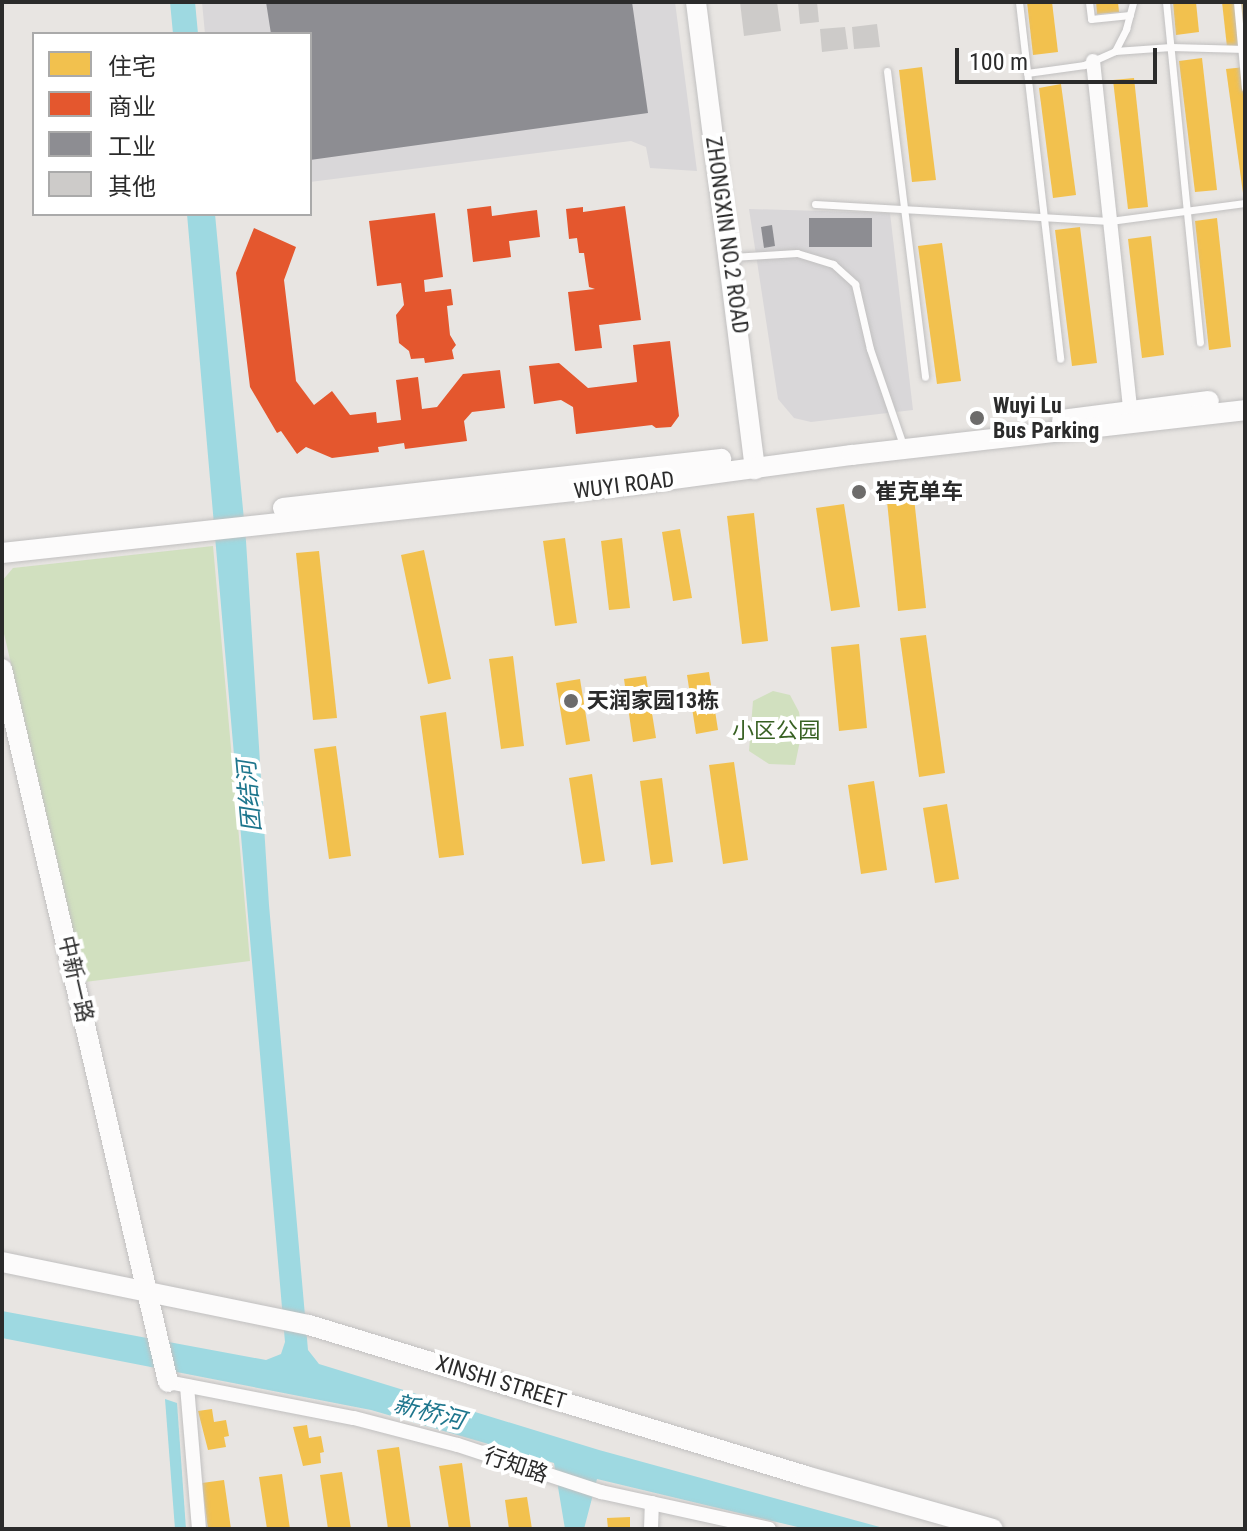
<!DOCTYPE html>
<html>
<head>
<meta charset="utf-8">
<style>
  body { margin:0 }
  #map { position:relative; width:1247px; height:1531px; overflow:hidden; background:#e8e5e2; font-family:"Roboto Condensed","Noto Sans SC",sans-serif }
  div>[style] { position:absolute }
  .industrial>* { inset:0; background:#d9d7d9 }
  .green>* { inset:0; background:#d1e0bf }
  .water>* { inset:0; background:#9ed9e1 }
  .homes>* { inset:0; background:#f2c14e }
  .shops>* { inset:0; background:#e4572e }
  .industry>* { inset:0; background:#8d8d92 }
  .building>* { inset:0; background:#cdcbc9 }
  .roads { filter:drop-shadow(0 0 2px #c1c0c0) drop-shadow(0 0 2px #c1c0c0) }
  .lane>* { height:7px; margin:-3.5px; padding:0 3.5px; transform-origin:3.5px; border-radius:3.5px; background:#fcfbfb }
  .street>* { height:14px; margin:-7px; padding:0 7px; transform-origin:7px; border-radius:7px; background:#fcfbfb }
  .secondary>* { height:20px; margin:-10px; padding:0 10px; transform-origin:10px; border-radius:10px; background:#fcfbfb }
  .dots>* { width:22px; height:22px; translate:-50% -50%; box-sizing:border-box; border:4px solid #fff; border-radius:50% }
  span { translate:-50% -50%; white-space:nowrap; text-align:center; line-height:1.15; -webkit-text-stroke:8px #fff; paint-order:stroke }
  .street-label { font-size:22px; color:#2b2b2b }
  .poi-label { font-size:22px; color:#2b2b2b; font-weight:700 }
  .left { translate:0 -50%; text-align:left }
  .park-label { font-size:22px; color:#386123 }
  .water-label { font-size:24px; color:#1e768d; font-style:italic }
  .frame { position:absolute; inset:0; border:4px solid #2b2b2b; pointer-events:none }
  .legend { position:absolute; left:32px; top:32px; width:280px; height:184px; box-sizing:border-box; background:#fff; border:2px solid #aaa; margin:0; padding:10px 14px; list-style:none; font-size:24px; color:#2b2b2b }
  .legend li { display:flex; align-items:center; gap:16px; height:40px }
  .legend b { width:40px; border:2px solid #aaa }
  .scale { position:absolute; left:955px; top:48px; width:202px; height:36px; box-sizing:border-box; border:4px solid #2b2b2b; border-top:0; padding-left:10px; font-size:24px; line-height:28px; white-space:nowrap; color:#2b2b2b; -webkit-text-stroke:6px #fff; paint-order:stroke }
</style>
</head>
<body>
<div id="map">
  <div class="industrial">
    <i style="clip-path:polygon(202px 2px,675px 2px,697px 171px,650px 168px,646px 147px,631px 141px,310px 182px,310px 34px,205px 34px)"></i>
    <i style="clip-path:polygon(749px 209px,890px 213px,913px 410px,811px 422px,794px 418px,778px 399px)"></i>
  </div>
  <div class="green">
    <i style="clip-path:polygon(213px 546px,250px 961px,85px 982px,2px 625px,2px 581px,13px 568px)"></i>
    <i style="clip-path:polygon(773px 691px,790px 695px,799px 712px,802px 731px,795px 765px,769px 764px,749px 751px,753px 701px)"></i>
  </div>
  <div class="water">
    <i style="clip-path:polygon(170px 2px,195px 2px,198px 34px,173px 34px)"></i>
    <i style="clip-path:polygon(187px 214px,215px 214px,246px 541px,269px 905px,308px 1350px,319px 1364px,599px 1450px,887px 1529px,806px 1529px,597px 1479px,584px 1529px,565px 1529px,554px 1463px,371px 1410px,2px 1338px,2px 1311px,266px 1360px,281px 1354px,285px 1342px)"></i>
    <i style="clip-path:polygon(165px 1399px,177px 1403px,186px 1529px,175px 1529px)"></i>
  </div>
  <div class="homes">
    <i style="clip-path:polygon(1027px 2px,1052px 2px,1058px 52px,1033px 55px)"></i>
    <i style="clip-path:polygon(1096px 2px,1118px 2px,1119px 12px,1097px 14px)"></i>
    <i style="clip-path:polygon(1173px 2px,1196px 2px,1199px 32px,1176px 35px)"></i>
    <i style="clip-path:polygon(1222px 2px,1245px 2px,1245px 46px,1227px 47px)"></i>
    <i style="clip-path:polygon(1202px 58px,1217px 190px,1195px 192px,1179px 61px)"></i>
    <i style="clip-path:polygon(922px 67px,936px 180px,912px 182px,899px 70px)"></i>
    <i style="clip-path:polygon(1245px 67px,1245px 193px,1243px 193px,1226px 69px)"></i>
    <i style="clip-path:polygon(1134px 78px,1148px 207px,1128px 209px,1113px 80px)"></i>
    <i style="clip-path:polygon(1061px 84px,1076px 195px,1053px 198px,1039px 88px)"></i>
    <i style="clip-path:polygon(1217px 218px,1231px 347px,1209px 350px,1195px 221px)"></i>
    <i style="clip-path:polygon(1080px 227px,1097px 363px,1072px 366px,1055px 230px)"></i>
    <i style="clip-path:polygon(1151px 236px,1164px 355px,1142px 358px,1128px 239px)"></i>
    <i style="clip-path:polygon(942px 243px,961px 381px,937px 384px,918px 246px)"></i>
    <i style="clip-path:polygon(914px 498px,926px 608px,898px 611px,887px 501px)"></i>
    <i style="clip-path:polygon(844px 504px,860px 607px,831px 611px,816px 508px)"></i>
    <i style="clip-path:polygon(754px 513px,768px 641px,742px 644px,727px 516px)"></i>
    <i style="clip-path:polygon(680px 529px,692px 598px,673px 601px,662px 532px)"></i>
    <i style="clip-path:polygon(565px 538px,577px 623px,555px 626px,543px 541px)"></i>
    <i style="clip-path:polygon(622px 538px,630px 608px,609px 610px,601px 541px)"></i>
    <i style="clip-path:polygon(424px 550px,451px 679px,428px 684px,401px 555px)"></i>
    <i style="clip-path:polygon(319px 551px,337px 718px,313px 720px,296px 553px)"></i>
    <i style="clip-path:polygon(926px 635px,945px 773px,919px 777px,900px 638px)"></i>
    <i style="clip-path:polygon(859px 644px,867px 728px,839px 731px,831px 647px)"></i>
    <i style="clip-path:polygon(513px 656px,524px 746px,501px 749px,489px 659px)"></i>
    <i style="clip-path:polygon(709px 672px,718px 730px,696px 734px,687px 675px)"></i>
    <i style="clip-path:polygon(646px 676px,656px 738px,633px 742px,624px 679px)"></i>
    <i style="clip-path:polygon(580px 679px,590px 741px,566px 745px,556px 683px)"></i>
    <i style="clip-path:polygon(446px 712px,464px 855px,439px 858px,420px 716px)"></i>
    <i style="clip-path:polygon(336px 746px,351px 856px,329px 859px,314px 749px)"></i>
    <i style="clip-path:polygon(734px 762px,748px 860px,723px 864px,709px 765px)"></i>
    <i style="clip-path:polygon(592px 774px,605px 861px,582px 864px,569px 778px)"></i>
    <i style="clip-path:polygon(662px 778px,673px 862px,651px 865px,640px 781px)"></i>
    <i style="clip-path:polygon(874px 781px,887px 870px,861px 874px,848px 785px)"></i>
    <i style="clip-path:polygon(947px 804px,959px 879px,935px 883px,923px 808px)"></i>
    <i style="clip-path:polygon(212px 1409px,214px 1422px,226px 1420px,229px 1436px,224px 1437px,226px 1447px,208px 1450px,198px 1411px)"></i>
    <i style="clip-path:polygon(307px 1425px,309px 1438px,321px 1436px,324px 1452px,320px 1453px,321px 1463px,303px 1466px,293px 1427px)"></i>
    <i style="clip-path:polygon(399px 1447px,411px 1529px,388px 1529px,377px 1450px)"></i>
    <i style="clip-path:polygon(462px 1463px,471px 1529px,449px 1529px,439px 1466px)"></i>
    <i style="clip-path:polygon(342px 1472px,351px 1529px,328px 1529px,320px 1475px)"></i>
    <i style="clip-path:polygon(282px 1474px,290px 1529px,267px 1529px,259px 1477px)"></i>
    <i style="clip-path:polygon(224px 1480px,231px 1529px,208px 1529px,202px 1483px)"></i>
    <i style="clip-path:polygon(527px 1497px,532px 1529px,509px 1529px,505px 1500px)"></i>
    <i style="clip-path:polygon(630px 1517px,630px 1529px,608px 1529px,607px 1518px)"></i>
  </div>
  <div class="shops">
    <i style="clip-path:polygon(491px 206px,492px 216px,537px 210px,540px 237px,509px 241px,511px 257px,473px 262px,467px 209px)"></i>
    <i style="clip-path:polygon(625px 206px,641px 320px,599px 325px,602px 348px,575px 351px,568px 292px,595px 289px,589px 287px,584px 253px,579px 253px,577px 238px,569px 239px,566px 209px,583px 207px,583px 212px)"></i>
    <i style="clip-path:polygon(435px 213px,443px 277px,424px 280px,425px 292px,451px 289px,453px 305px,447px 306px,450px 335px,456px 345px,452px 350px,454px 359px,425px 363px,424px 358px,411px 359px,409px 351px,399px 343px,396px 315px,404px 305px,401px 283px,377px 286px,369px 221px)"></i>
    <i style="clip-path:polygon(254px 228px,296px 247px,284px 280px,296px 381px,314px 405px,332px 391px,350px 415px,376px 412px,377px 423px,401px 420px,396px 380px,418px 377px,422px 409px,437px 407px,463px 374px,500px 370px,505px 408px,472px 412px,464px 421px,467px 441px,405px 449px,404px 443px,378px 447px,379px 452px,332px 458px,306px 447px,297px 454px,281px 431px,277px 433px,250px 387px,236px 273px)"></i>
    <i style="clip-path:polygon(670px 341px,679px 416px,671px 427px,656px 428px,652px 425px,576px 434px,573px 407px,561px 400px,534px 404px,529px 366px,559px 363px,588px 388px,637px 382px,633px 345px)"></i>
  </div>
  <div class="industry">
    <i style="clip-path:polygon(266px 2px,632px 2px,648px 113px,310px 160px,310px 34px,271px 34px)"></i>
    <i style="clip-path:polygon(809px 218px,872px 218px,872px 247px,809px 247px)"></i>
    <i style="clip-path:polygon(772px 225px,775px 246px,764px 248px,761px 227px)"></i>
  </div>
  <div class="building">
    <i style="clip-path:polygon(740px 2px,777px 2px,781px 31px,744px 36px)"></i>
    <i style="clip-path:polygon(798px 2px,817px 2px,819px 22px,800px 24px)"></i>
    <i style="clip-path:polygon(877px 24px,880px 47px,854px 49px,852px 27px)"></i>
    <i style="clip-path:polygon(845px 27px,848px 49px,822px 52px,820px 29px)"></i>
  </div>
  <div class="roads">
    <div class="lane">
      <i style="left:1019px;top:2px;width:359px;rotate:83.4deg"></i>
      <i style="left:1089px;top:2px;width:17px;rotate:83deg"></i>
      <i style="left:1091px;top:19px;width:39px;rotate:-6deg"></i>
      <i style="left:1166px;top:2px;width:342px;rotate:84.3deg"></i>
      <i style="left:1237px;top:2px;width:86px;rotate:84.7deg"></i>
      <i style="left:1115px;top:51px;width:56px;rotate:-4.1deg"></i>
      <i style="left:1171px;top:47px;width:74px;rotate:1.5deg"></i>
      <i style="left:887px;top:71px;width:308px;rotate:82.9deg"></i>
      <i style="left:1027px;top:73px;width:58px;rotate:-8deg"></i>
      <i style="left:1084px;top:65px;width:34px;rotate:-24deg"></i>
      <i style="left:1115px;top:51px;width:25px;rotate:-63deg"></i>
      <i style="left:1126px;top:29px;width:28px;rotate:-75deg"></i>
      <i style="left:815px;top:204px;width:295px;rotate:3.3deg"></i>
      <i style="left:1110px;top:221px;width:136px;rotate:-7.6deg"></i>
      <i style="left:732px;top:257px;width:65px;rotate:-3.5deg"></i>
      <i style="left:797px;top:253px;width:38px;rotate:17deg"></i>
      <i style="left:833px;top:264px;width:30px;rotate:42deg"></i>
      <i style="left:855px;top:284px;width:67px;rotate:77deg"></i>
      <i style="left:870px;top:349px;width:105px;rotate:71deg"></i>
    </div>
    <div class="street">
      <i style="left:1093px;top:61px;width:360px;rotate:83.9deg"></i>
      <i style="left:168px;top:1382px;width:189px;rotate:11deg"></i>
      <i style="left:354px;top:1418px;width:107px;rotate:14.6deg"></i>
      <i style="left:458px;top:1445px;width:151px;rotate:18.2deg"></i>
      <i style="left:601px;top:1492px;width:172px;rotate:12.4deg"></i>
      <i style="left:187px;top:1386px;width:144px;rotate:85.2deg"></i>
      <i style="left:651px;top:1529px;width:26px;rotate:-88deg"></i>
    </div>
    <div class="secondary">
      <i style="left:696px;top:2px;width:471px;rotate:82.8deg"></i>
      <i style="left:1062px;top:420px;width:148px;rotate:-7.4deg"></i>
      <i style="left:283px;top:508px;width:441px;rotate:-6.4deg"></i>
      <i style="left:2px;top:553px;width:631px;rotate:-6.19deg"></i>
      <i style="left:629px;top:485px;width:225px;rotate:-7.7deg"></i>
      <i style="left:852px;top:455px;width:396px;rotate:-6.5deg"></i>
      <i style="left:2px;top:669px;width:732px;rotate:76.89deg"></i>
      <i style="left:2px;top:1262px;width:313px;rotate:11.6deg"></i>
      <i style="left:309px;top:1325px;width:519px;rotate:16.9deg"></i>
      <i style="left:806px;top:1476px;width:194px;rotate:15.8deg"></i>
    </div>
  </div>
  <div class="dots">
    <i style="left:977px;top:418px;background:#6d6c6b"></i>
    <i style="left:859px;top:492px;background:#6d6c6b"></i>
    <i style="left:571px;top:701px;background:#6d6c6b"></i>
  </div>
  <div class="street-label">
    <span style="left:727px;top:235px;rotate:82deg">ZHONGXIN NO.2 ROAD</span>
    <span style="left:624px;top:485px;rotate:-7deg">WUYI ROAD</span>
    <span style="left:76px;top:979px;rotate:77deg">中新一路</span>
    <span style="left:501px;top:1382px;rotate:17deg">XINSHI STREET</span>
    <span style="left:516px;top:1465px;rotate:19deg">行知路</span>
  </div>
  <div class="poi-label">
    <span class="left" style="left:993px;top:418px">Wuyi Lu<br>Bus Parking</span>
    <span class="left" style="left:875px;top:492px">崔克单车</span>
    <span class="left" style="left:587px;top:701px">天润家园13栋</span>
  </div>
  <div class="park-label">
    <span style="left:776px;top:731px">小区公园</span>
  </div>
  <div class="water-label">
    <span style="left:250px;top:796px;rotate:-95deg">团结河</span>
    <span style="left:429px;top:1413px;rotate:15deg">新桥河</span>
  </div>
  <div class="frame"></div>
  <ul class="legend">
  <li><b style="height:22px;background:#f2c14e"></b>住宅</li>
  <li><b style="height:22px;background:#e4572e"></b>商业</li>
  <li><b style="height:22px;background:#8d8d92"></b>工业</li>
  <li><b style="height:22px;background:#cdcbc9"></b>其他</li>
  </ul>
  <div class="scale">100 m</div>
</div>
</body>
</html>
